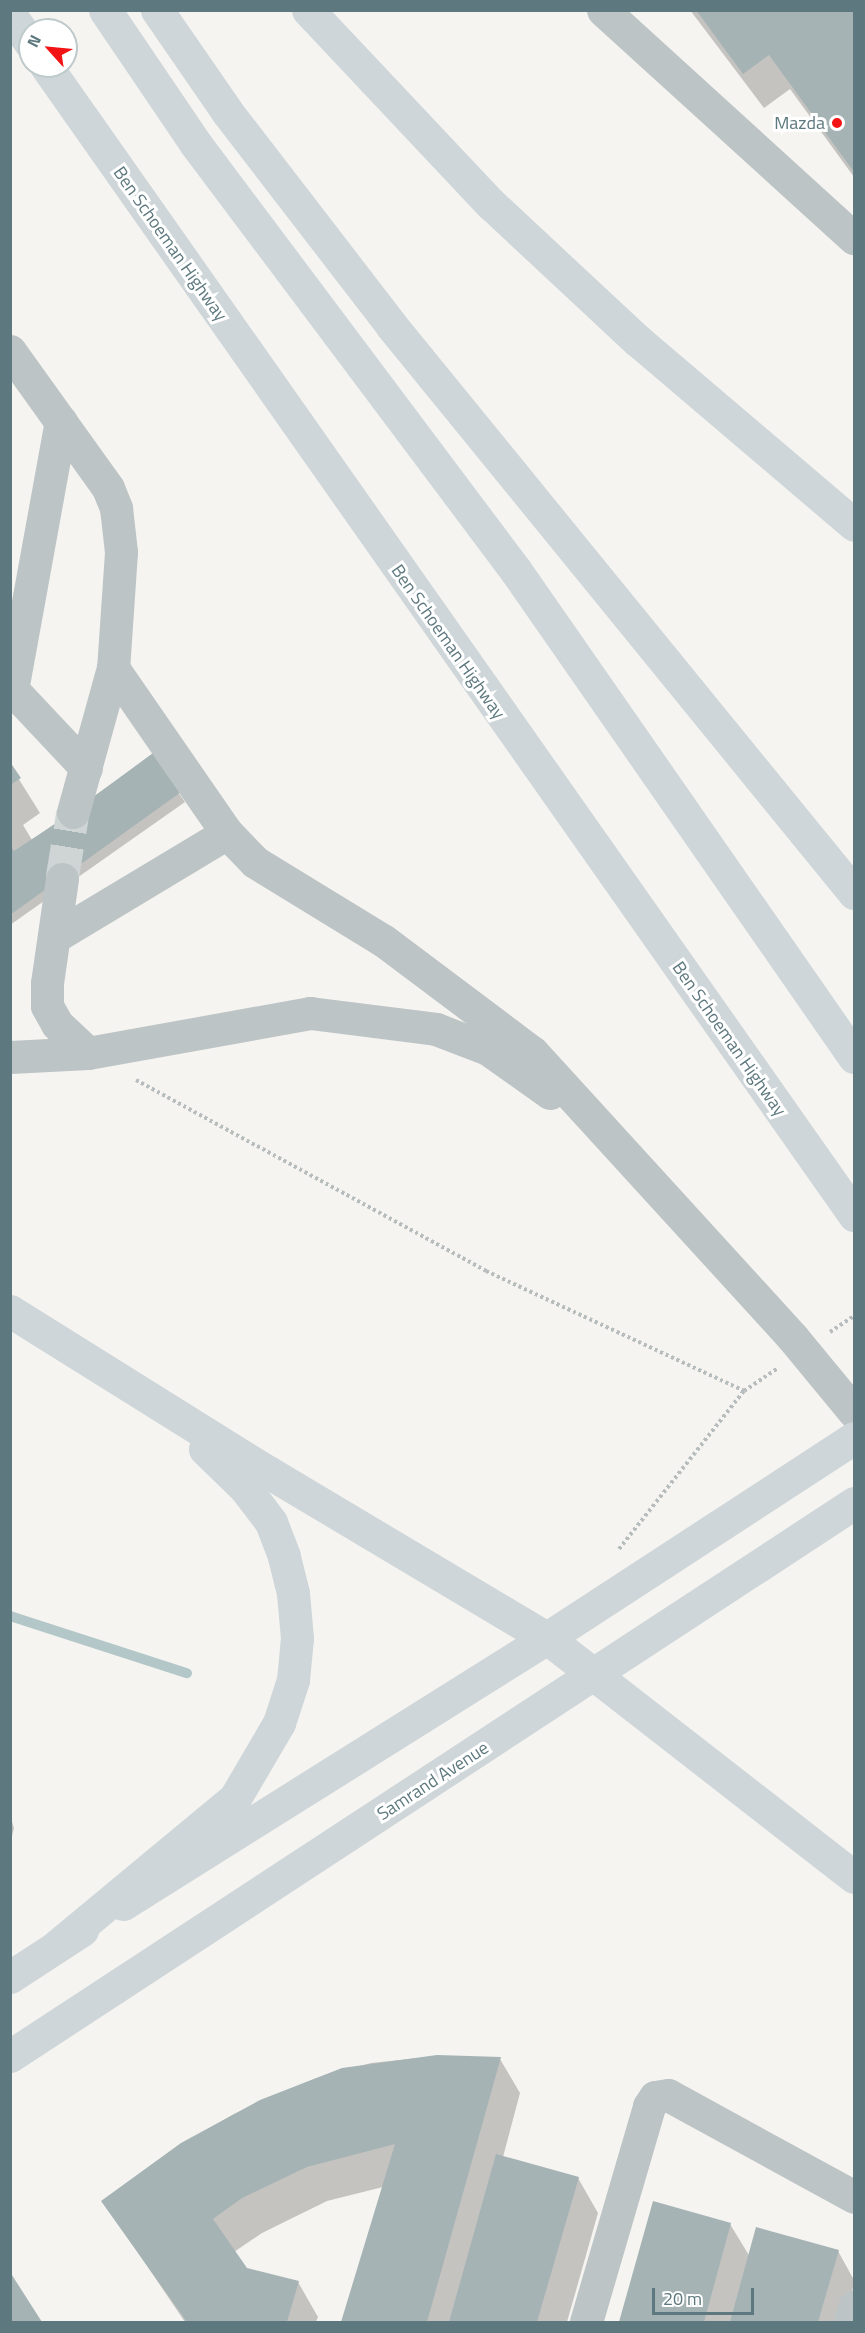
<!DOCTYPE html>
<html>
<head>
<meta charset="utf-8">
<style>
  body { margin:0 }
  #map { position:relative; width:865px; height:2333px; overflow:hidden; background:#f5f4f0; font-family:"Titillium Web",sans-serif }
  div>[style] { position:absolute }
  .shadow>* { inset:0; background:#0003 }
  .stream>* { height:10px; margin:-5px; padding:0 5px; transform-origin:5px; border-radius:5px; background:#b4c7c8 }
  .building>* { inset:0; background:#a5b3b5 }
  .minor-tunnel>* { height:33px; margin-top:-16.5px; transform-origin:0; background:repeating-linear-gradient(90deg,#cfd5d4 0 33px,transparent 0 49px) }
  .path>* { height:4px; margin-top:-2px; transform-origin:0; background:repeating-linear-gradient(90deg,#b7bcbd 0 3px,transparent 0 6px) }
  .minor>* { height:33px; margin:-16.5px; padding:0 16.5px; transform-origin:16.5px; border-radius:16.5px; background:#bdc4c6 }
  .major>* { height:33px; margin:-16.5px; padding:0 16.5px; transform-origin:16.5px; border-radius:16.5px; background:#ced6d9 }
  .highway>* { height:33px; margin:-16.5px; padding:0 16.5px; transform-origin:16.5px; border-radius:16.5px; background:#ced6d9 }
  .dots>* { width:16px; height:16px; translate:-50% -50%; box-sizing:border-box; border:3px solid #fff; border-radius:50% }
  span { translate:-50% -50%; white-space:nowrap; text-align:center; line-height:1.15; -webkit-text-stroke:6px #fff; paint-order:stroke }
  .poi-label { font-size:18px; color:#5d787e }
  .right { translate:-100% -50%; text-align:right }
  .street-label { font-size:18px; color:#5d787e }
  .frame { position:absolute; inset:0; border:12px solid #5d787e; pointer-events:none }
  .north { position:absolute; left:18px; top:18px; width:60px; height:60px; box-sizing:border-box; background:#fff; border:2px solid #bec9cb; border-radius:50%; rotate:297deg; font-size:16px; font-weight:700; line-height:24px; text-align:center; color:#5d787e }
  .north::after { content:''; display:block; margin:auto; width:21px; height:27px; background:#f21314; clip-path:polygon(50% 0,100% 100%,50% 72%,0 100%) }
  .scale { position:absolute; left:652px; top:2288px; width:102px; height:27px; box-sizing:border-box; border:3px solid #5d787e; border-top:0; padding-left:8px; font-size:18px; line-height:21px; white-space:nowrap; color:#5d787e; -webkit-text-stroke:4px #fff; paint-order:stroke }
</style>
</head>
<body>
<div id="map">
  <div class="shadow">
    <i style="clip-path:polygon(690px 10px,854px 10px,854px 177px,790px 89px,764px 108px)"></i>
    <i style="clip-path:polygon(152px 755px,185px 802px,10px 925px,10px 765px,40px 813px,23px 825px,32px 840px)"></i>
    <i style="clip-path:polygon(10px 1815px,14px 1828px,10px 1844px)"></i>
    <i style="clip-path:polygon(437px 2056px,500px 2059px,520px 2093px,503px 2157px,578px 2178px,598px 2213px,567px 2322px,342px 2322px,383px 2187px,327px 2201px,262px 2233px,234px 2252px,246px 2269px,298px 2282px,318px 2317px,316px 2322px,185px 2322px,103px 2201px,182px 2145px,234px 2114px,314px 2079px,371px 2063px)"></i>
    <i style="clip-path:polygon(654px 2203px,730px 2224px,750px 2257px,838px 2251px,854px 2280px,848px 2322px,621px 2322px)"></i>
  </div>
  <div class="stream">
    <i style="left:10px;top:1616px;width:186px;rotate:17.9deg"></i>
  </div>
  <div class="building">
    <i style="clip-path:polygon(696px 10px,854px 10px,854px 172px,769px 55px,743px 74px)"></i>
    <i style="clip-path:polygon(153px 753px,181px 792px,10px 915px,10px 846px,14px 851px,73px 812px)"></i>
    <i style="clip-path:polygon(10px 762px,21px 778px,10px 785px)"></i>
    <i style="clip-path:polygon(437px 2055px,501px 2057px,427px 2322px,341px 2322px,395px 2144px,307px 2167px,242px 2198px,213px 2219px,247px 2268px,299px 2281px,287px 2322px,187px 2322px,101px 2201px,181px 2143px,260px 2100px,342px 2068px)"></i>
    <i style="clip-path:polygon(496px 2154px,579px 2177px,537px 2322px,449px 2322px)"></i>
    <i style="clip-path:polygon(653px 2201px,731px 2223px,704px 2322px,619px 2322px)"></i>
    <i style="clip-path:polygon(756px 2227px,839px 2250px,818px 2322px,730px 2322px)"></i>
    <i style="clip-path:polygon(10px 2272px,42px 2322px,10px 2322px)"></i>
  </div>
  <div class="minor-tunnel">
    <i style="left:62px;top:879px;width:68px;rotate:-80.7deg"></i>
  </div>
  <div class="path">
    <i style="left:136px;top:1080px;width:399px;rotate:28.6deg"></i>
    <i style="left:486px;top:1271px;width:285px;rotate:24.9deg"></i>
    <i style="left:830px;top:1332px;width:29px;rotate:-34deg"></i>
    <i style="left:619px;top:1549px;width:201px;rotate:-51.7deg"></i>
    <i style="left:744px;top:1391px;width:40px;rotate:-34deg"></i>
  </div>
  <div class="minor">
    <i style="left:603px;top:10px;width:339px;rotate:42.3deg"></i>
    <i style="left:10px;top:351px;width:168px;rotate:54.4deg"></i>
    <i style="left:108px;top:488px;width:22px;rotate:68deg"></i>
    <i style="left:116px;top:508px;width:44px;rotate:83.5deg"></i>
    <i style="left:121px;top:552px;width:116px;rotate:93.9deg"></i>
    <i style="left:113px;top:668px;width:201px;rotate:55.4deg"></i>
    <i style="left:227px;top:833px;width:40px;rotate:46deg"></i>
    <i style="left:255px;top:862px;width:151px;rotate:31.5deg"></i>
    <i style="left:384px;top:941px;width:185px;rotate:36.9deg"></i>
    <i style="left:532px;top:1052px;width:387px;rotate:47.6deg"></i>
    <i style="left:793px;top:1338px;width:96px;rotate:50.5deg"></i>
    <i style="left:10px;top:687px;width:111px;rotate:46.8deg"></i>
    <i style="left:12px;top:690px;width:273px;rotate:-79.7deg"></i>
    <i style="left:73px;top:812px;width:149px;rotate:-74.5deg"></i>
    <i style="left:62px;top:879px;width:105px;rotate:98.2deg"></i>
    <i style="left:47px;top:983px;width:23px;rotate:90deg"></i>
    <i style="left:47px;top:1006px;width:21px;rotate:61deg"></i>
    <i style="left:57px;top:1024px;width:42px;rotate:43.1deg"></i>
    <i style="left:54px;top:937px;width:202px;rotate:-31deg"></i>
    <i style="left:10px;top:1057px;width:78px;rotate:-2.9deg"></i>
    <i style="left:88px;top:1053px;width:226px;rotate:-10.2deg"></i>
    <i style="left:310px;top:1013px;width:127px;rotate:7.2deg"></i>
    <i style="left:436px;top:1029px;width:56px;rotate:21deg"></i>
    <i style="left:488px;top:1049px;width:76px;rotate:35.4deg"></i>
    <i style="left:586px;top:2322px;width:225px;rotate:-73.7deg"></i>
    <i style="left:649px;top:2106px;width:11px;rotate:-56deg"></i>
    <i style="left:655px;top:2097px;width:13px;rotate:-9deg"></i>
    <i style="left:668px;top:2095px;width:212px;rotate:28.7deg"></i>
    <i style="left:850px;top:2322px;width:16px;rotate:-75deg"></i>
  </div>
  <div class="major">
    <i style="left:123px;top:1904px;width:501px;rotate:-32.1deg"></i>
    <i style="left:547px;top:1638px;width:366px;rotate:-33.1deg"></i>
    <i style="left:10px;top:1977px;width:86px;rotate:-33.1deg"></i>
    <i style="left:10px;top:2056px;width:1009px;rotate:-33.23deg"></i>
  </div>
  <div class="highway">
    <i style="left:105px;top:10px;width:161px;rotate:55.9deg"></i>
    <i style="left:195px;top:143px;width:535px;rotate:53.13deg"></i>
    <i style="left:516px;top:571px;width:592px;rotate:55.18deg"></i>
    <i style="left:157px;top:10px;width:125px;rotate:55.4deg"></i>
    <i style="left:228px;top:113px;width:267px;rotate:52.4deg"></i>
    <i style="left:391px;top:325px;width:733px;rotate:50.82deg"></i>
    <i style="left:308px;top:10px;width:267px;rotate:46.7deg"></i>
    <i style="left:491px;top:204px;width:200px;rotate:43deg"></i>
    <i style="left:637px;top:340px;width:285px;rotate:40.4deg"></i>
    <i style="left:10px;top:15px;width:34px;rotate:54deg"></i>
    <i style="left:46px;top:66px;width:1405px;rotate:54.88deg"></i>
    <i style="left:10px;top:1311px;width:304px;rotate:32deg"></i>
    <i style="left:268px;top:1472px;width:325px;rotate:30.8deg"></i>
    <i style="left:547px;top:1638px;width:389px;rotate:37.9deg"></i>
    <i style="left:58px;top:1945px;width:230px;rotate:-39.7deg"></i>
    <i style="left:235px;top:1798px;width:87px;rotate:-59.6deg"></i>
    <i style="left:279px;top:1723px;width:45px;rotate:-72deg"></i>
    <i style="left:293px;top:1680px;width:42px;rotate:-84.6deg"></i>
    <i style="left:297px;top:1638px;width:45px;rotate:-95.1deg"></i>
    <i style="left:293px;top:1593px;width:38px;rotate:-104deg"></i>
    <i style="left:284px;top:1556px;width:36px;rotate:-111deg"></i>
    <i style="left:271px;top:1522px;width:43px;rotate:-127.4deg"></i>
    <i style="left:245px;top:1488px;width:56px;rotate:-135.7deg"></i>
  </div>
  <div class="dots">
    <i style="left:837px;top:123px;background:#f21314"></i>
  </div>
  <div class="poi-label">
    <span class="right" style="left:825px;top:123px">Mazda</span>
  </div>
  <div class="street-label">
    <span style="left:170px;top:244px;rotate:55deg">Ben Schoeman Highway</span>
    <span style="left:448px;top:642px;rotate:55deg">Ben Schoeman Highway</span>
    <span style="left:729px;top:1039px;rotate:55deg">Ben Schoeman Highway</span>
    <span style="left:433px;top:1781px;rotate:-33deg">Samrand Avenue</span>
  </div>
  <div class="frame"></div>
  <div class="north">N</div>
  <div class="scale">20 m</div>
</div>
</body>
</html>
